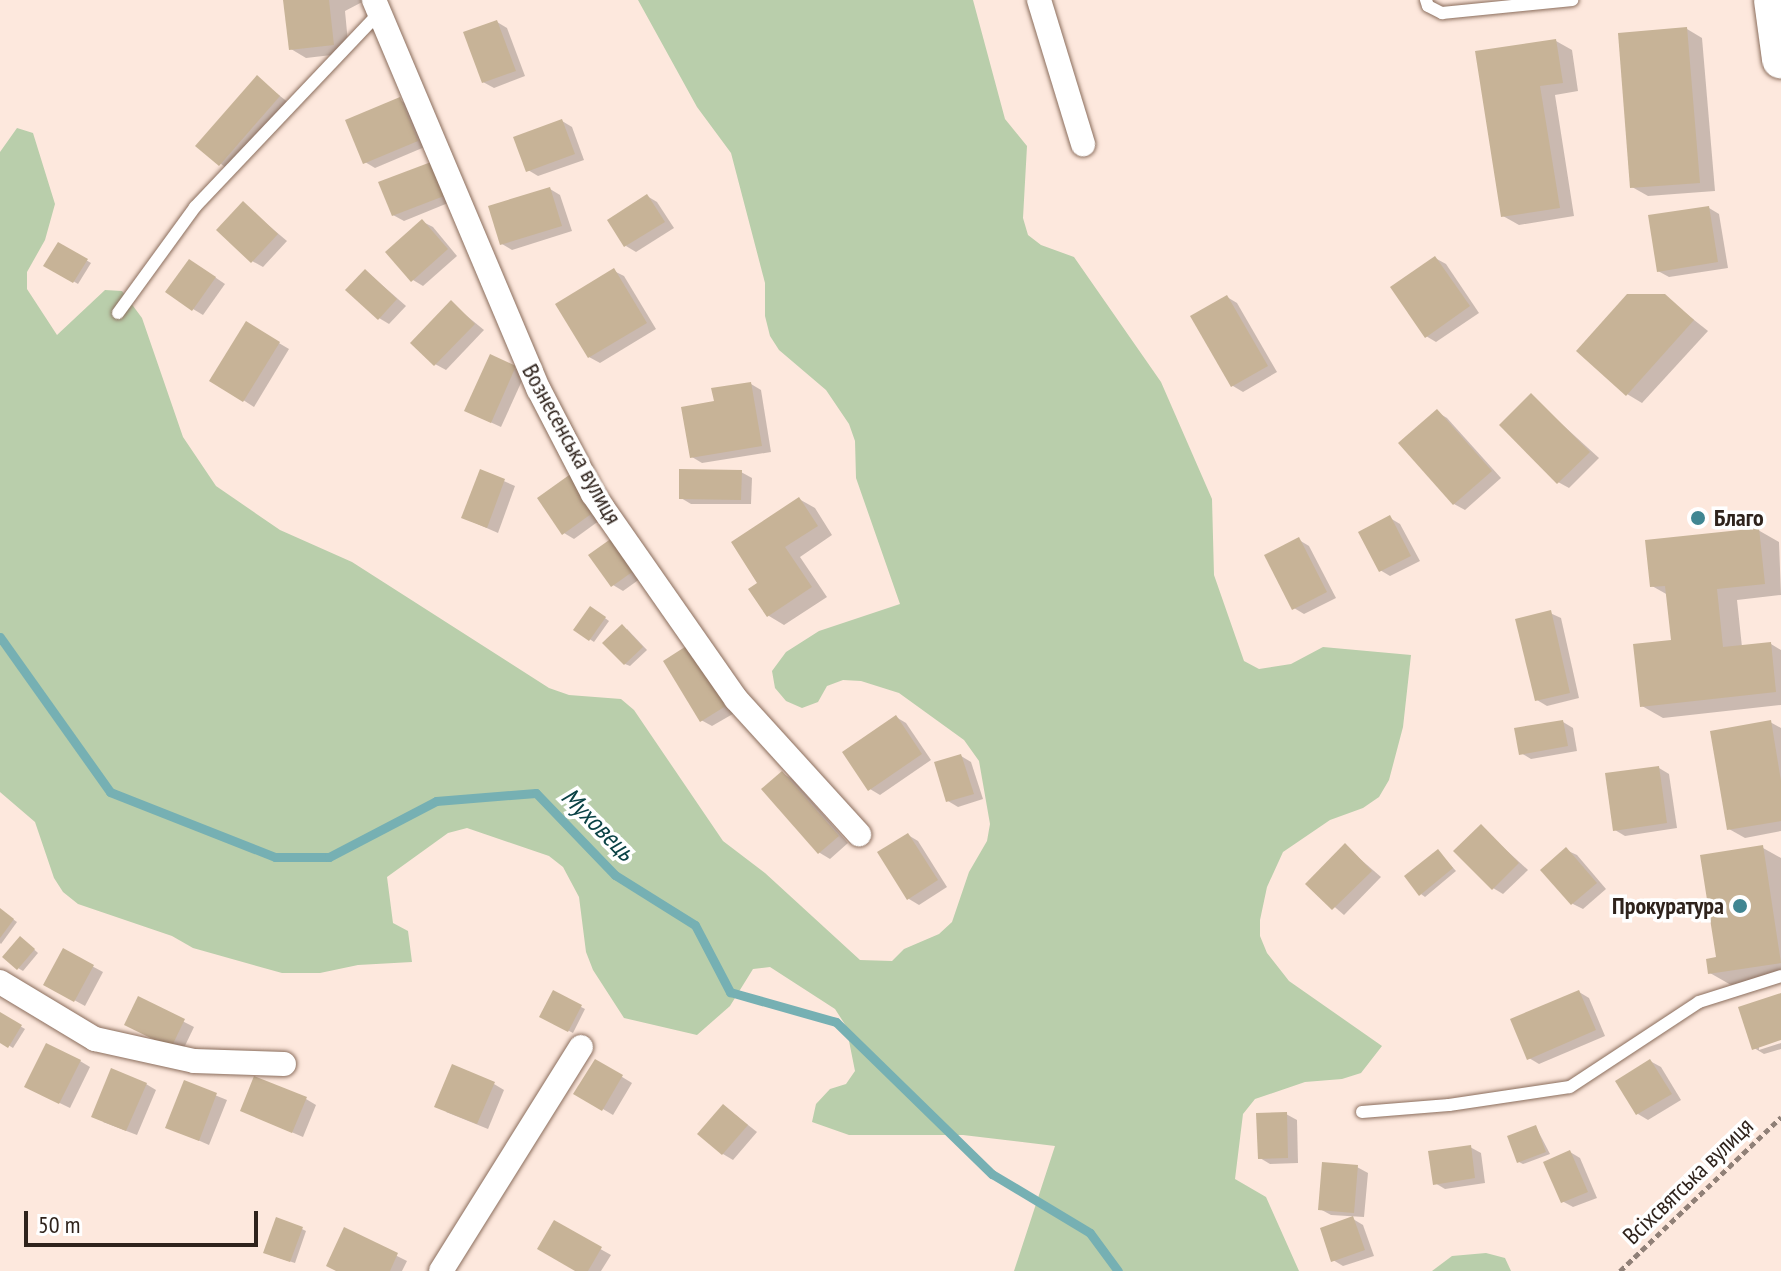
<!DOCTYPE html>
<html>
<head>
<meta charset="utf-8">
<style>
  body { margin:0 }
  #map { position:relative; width:1781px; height:1271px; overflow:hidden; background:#fde8dd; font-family:"PT Sans Narrow",sans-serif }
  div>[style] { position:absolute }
  .green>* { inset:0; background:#b9ceab }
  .shadow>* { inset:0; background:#0003 }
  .stream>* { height:9px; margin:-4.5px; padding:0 4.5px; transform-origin:4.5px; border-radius:4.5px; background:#76b0b3 }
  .building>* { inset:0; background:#c7b397 }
  .path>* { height:5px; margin-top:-2.5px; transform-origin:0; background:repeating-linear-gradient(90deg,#908077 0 6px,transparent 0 10px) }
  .roads { filter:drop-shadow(0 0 2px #8a6d5c) drop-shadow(0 0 2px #8a6d5c) }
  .lane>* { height:12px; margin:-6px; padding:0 6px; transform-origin:6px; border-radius:6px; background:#fff }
  .street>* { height:24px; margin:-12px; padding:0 12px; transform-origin:12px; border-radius:12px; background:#fff }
  .primary>* { height:38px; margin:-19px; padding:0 19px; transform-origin:19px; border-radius:19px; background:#fff }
  .dots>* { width:22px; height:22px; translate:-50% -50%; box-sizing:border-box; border:4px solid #fff; border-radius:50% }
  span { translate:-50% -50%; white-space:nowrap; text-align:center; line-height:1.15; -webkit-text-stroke:7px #fff; paint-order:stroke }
  .street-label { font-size:24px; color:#2f231c }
  .poi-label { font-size:24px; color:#2f231c; font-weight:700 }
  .left { translate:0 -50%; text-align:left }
  .right { translate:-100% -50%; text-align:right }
  .water-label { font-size:26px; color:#0a4245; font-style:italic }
  .scale { position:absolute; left:24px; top:1211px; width:234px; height:36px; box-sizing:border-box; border:4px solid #2f231c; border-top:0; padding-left:10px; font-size:24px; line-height:28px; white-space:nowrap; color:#2f231c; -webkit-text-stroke:6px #fff; paint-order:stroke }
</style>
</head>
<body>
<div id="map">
  <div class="green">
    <i style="clip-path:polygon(638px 0,973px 0,1005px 119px,1027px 146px,1023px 218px,1028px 235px,1041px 245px,1074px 257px,1161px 382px,1212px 499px,1214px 575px,1244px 661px,1259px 669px,1291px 664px,1323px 647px,1411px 655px,1403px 727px,1389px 780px,1379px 797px,1363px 808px,1330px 820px,1283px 852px,1267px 887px,1260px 920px,1260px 936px,1267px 953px,1289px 981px,1382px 1046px,1361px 1073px,1342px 1079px,1305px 1082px,1255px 1099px,1243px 1114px,1235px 1179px,1266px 1197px,1299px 1271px,1014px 1271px,1055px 1146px,963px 1135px,849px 1135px,812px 1122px,816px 1104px,830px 1089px,846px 1084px,855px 1071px,846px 1026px,835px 1009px,770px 967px,753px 969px,730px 1006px,697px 1035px,624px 1018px,593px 970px,586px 952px,579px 897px,563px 867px,549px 856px,467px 828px,448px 833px,387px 877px,393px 923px,408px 931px,412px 962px,358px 965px,320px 973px,282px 973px,193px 948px,172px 936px,78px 904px,63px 892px,54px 878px,35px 822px,0 792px,0 152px,17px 128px,33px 133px,55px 204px,45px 240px,27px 272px,27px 289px,57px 335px,105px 290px,122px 291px,142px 318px,183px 437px,216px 486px,280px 530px,352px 562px,549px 688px,569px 695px,621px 699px,634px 710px,723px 841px,765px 873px,860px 960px,892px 961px,904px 949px,939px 934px,952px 922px,969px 872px,987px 841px,990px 824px,979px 761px,964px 740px,899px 693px,861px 681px,843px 680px,827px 686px,818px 702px,802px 708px,786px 701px,775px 688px,772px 671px,786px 652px,819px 631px,900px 604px,856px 478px,855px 441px,849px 424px,826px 390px,779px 350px,770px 336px,765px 316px,765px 283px,731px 153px,697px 107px)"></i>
    <i style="clip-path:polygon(1486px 1253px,1505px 1258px,1511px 1271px,1432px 1271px,1452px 1256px)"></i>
  </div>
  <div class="shadow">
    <i style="clip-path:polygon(285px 0,366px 0,345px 11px,349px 53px,306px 58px,291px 49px)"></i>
    <i style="clip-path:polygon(497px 22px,507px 28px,525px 76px,494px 88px,483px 82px)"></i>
    <i style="clip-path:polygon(1687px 29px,1702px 38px,1715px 191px,1648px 196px,1632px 187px)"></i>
    <i style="clip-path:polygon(1556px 41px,1572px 50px,1578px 91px,1555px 95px,1574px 216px,1519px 225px,1503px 216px,1477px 53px)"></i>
    <i style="clip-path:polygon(257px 78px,289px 103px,230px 171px,198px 146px)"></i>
    <i style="clip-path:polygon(400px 100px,410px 106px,427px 146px,375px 168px,365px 162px)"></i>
    <i style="clip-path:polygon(562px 121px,572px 127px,584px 160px,538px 176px,528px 170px)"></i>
    <i style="clip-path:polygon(441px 170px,453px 201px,404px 221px,393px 215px)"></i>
    <i style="clip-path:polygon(550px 189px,560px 195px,572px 231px,512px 250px,502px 244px)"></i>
    <i style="clip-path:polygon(647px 196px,657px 202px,674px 228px,636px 252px,626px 246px)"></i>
    <i style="clip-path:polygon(243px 204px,287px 241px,263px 267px,252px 261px)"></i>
    <i style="clip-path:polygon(1709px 208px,1719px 214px,1728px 268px,1669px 277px,1658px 271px)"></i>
    <i style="clip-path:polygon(423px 222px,433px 227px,457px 256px,423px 286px,413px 280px)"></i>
    <i style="clip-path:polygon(59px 244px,91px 263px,78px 284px,46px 265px)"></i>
    <i style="clip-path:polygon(1435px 258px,1446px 264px,1479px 313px,1436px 342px,1426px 336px)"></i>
    <i style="clip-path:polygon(200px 267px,225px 284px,203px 315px,193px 309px)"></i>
    <i style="clip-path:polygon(366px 271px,406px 306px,389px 324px,379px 318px)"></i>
    <i style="clip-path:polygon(614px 271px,624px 276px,656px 329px,600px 363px,589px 357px)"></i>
    <i style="clip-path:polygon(1664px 296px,1708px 331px,1642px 403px,1627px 394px)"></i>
    <i style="clip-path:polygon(1227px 297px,1237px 303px,1277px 372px,1243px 392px,1233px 386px)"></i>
    <i style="clip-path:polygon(451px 303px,484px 330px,446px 370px,435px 364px)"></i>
    <i style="clip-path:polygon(247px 324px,289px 349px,254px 407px,212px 380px)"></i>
    <i style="clip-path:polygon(515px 368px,525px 374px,501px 427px,477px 416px)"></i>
    <i style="clip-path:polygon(751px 384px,761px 390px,771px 452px,702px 463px,692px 457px,716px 403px)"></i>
    <i style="clip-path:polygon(1531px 396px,1599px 458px,1569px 488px,1558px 482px)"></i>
    <i style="clip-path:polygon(1437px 412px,1447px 418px,1501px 478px,1465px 510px,1454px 504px,1401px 443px)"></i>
    <i style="clip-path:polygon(481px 471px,515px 486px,498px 533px,464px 518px)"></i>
    <i style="clip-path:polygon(741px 472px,752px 478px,751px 504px,691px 504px,681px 498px)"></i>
    <i style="clip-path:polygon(539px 499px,607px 515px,574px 539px,564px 533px)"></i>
    <i style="clip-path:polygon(799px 499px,815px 508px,832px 535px,800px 557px,827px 597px,784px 625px,769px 616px,760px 584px)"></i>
    <i style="clip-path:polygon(1390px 518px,1400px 524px,1420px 561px,1390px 576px,1380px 570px)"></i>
    <i style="clip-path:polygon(1758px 530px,1779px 542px,1781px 595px,1737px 600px,1742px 647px,1771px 644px,1781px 650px,1781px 705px,1663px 718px,1642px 706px,1673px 642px,1668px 595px,1652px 586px)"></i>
    <i style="clip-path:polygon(1299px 540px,1309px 546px,1336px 598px,1304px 614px,1294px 608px)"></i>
    <i style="clip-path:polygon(591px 555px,644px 576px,623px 591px,613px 585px)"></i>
    <i style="clip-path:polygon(591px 608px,609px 621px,594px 642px,576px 630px)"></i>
    <i style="clip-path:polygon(1550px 613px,1561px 618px,1579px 698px,1547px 706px,1537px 700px)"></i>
    <i style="clip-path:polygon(627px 629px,647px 650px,630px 666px,625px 664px)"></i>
    <i style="clip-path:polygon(666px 661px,738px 711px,712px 726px,701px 720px)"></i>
    <i style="clip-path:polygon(896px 717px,906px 723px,931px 760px,880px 795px,870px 789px)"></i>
    <i style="clip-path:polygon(1563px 722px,1573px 728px,1577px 751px,1531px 759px,1521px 753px)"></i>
    <i style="clip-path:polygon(1770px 722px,1781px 728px,1781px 831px,1745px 838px,1729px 829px)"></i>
    <i style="clip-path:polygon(961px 756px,971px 762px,983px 799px,958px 807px,948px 801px)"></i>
    <i style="clip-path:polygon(1659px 768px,1669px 774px,1677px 828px,1625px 836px,1615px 830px)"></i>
    <i style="clip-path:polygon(782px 773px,792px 779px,848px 843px,830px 859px,820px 853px,764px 789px)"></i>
    <i style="clip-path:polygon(1481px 827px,1528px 870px,1503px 894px,1493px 888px)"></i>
    <i style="clip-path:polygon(908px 835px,918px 841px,947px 887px,919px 905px,909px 899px)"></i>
    <i style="clip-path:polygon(1345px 846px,1381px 877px,1344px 915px,1308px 884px)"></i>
    <i style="clip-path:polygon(1763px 848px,1781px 858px,1781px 977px,1731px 985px,1710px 973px)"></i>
    <i style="clip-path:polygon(1566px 850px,1577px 855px,1606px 889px,1583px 909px,1573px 904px,1543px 870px)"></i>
    <i style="clip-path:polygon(1438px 851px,1456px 871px,1425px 897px,1421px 894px)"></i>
    <i style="clip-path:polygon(0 910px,17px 922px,1px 944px,0 943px)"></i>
    <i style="clip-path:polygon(25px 941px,38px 953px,23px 971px,18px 968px)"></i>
    <i style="clip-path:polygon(64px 951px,103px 972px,85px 1006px,45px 984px)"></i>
    <i style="clip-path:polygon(1579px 992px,1589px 998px,1605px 1036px,1539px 1064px,1529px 1058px)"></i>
    <i style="clip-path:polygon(554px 993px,585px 1009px,573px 1033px,542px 1017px)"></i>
    <i style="clip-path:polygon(1781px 995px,1781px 1038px,1759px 1046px,1759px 1050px,1781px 1043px,1781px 1049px,1764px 1054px,1754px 1048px)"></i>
    <i style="clip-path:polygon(139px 999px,194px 1027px,182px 1052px,137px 1030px)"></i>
    <i style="clip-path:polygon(0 1014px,25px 1029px,13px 1048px,0 1040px)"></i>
    <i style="clip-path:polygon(80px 1061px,90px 1067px,70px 1108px,37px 1092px)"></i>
    <i style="clip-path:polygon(596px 1061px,632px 1083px,613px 1115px,576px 1093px)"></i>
    <i style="clip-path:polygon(1650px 1061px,1661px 1067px,1681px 1100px,1648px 1120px,1638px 1114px)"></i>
    <i style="clip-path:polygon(185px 1083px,227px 1100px,209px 1145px,168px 1127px)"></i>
    <i style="clip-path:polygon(146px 1084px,156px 1090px,137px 1135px,103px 1122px)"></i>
    <i style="clip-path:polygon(494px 1084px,504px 1090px,488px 1129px,446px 1112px)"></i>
    <i style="clip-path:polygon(306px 1099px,316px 1105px,303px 1137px,242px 1111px)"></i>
    <i style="clip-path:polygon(724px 1106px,757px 1132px,733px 1160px,723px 1154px)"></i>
    <i style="clip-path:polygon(1286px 1114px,1297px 1120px,1298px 1163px,1270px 1164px,1260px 1158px)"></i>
    <i style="clip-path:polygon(1536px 1127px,1550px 1154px,1523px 1164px,1519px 1162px)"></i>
    <i style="clip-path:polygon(1470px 1147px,1481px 1153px,1485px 1183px,1445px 1189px,1435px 1183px)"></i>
    <i style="clip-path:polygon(1570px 1152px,1580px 1158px,1597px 1198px,1573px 1207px,1562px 1201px)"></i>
    <i style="clip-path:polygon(1357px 1167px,1368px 1173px,1364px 1217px,1331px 1215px,1320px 1209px)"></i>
    <i style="clip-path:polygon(1353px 1219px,1363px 1225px,1374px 1256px,1343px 1266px,1333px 1260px)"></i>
    <i style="clip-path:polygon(554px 1223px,611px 1255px,601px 1271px,579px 1271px)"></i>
    <i style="clip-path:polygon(302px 1229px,306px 1231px,295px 1263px,270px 1255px)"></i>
    <i style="clip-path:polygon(345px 1230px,407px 1261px,402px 1271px,338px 1271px)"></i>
  </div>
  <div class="stream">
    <i style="left:0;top:637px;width:190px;rotate:54.6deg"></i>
    <i style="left:110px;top:792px;width:177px;rotate:21.5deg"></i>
    <i style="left:275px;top:857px;width:54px"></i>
    <i style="left:329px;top:857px;width:121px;rotate:-27.6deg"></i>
    <i style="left:436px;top:801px;width:100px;rotate:-4.6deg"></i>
    <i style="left:536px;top:793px;width:114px;rotate:46.1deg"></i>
    <i style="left:615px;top:875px;width:94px;rotate:32deg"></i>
    <i style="left:695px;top:925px;width:76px;rotate:62.4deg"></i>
    <i style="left:730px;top:992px;width:110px;rotate:15.8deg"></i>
    <i style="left:836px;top:1022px;width:218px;rotate:44.3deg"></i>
    <i style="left:992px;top:1174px;width:114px;rotate:31deg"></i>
    <i style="left:1090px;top:1233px;width:47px;rotate:53.6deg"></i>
  </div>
  <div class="building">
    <i style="clip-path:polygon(283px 0,329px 0,334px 45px,289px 50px)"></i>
    <i style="clip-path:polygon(497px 20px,516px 71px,482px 83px,463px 32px)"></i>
    <i style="clip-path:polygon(1687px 27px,1700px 183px,1630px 188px,1618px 33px)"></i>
    <i style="clip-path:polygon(1556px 39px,1563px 83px,1540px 86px,1560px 208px,1501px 217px,1475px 51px)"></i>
    <i style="clip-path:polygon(257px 75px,280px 96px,219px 166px,195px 146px)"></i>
    <i style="clip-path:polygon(400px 97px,418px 141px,363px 164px,345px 120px)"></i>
    <i style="clip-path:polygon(562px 119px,575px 154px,526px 172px,513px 137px)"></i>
    <i style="clip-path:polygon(431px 162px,444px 196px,392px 216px,378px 182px)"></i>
    <i style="clip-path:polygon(550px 187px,562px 226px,500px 245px,488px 206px)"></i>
    <i style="clip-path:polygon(647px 194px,665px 222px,624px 247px,607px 220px)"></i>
    <i style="clip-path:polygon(243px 201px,278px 234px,251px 263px,216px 230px)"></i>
    <i style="clip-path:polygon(1709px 206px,1718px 262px,1657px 272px,1648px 215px)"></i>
    <i style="clip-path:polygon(422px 219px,448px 249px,411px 282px,385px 252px)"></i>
    <i style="clip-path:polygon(58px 242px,88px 259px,73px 283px,43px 266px)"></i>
    <i style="clip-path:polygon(1435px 256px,1470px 306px,1425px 338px,1390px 287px)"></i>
    <i style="clip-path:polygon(189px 259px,216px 277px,192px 311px,165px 292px)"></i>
    <i style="clip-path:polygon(614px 268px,647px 323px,588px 358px,555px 304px)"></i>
    <i style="clip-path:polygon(365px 269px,397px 299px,378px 320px,345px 290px)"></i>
    <i style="clip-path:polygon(1627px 294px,1665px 294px,1694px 320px,1626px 396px,1576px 351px)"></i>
    <i style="clip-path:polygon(1227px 295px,1268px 366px,1231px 387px,1190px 316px)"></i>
    <i style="clip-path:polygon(451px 300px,475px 324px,434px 366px,410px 343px)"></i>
    <i style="clip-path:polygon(246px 321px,280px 342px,243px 402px,209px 381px)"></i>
    <i style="clip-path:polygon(490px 354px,516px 366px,491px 423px,464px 411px)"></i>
    <i style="clip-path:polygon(751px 382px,762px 446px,690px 458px,681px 407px,714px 401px,711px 388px)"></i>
    <i style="clip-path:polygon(1531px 393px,1590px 452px,1557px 484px,1499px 425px)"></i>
    <i style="clip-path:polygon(1437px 409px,1492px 471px,1453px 505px,1398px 443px)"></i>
    <i style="clip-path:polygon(480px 469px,505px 479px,487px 528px,461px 518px)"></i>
    <i style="clip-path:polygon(679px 469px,742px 470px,741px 500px,679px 499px)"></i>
    <i style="clip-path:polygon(572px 473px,598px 509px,562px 535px,537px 498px)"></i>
    <i style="clip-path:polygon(799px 497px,818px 526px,785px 547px,812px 587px,767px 617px,748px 589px,757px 583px,731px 542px)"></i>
    <i style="clip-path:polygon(1390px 515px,1411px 556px,1379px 572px,1358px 532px)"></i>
    <i style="clip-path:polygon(1759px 528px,1765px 584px,1717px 589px,1723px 647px,1771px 642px,1776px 692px,1640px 707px,1633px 644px,1671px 640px,1665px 586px,1650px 587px,1645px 540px)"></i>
    <i style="clip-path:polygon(1299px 537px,1327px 592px,1292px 610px,1264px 555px)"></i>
    <i style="clip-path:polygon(612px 538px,635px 570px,611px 587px,588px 555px)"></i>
    <i style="clip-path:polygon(590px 606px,606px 617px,589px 641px,573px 630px)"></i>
    <i style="clip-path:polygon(1551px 610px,1570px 693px,1535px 701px,1515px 619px)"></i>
    <i style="clip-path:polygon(622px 624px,643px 647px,624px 665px,602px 643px)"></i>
    <i style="clip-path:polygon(691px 643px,729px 704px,700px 722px,663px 661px)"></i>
    <i style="clip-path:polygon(896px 715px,922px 754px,868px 791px,842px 752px)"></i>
    <i style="clip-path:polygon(1563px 720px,1568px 746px,1519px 755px,1514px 728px)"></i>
    <i style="clip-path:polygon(1771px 720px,1781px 781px,1781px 821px,1727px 830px,1710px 731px)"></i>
    <i style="clip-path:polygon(961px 754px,974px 794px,946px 802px,934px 762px)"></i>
    <i style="clip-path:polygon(1659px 766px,1667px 823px,1613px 831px,1605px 773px)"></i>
    <i style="clip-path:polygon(782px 771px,839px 836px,818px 854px,761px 789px)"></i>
    <i style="clip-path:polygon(1481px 824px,1519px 863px,1492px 890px,1453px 851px)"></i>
    <i style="clip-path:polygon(908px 833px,938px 880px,907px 900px,877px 852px)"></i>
    <i style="clip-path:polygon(1345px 843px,1372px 871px,1332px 910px,1305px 884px)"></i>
    <i style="clip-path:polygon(1763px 845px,1781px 963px,1708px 974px,1706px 959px,1716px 957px,1700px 855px)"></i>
    <i style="clip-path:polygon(1566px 847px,1597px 883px,1571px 905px,1540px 870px)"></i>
    <i style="clip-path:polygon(1438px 849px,1453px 868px,1419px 896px,1404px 876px)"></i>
    <i style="clip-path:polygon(0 908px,14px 919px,0 938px)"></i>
    <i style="clip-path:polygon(20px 936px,35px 949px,17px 970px,2px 957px)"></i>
    <i style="clip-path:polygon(63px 948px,94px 965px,74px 1002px,43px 985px)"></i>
    <i style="clip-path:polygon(553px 990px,582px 1005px,568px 1032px,539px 1017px)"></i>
    <i style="clip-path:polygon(1579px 990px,1596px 1030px,1527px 1060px,1510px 1019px)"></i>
    <i style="clip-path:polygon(1781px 993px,1781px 1040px,1752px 1050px,1738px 1007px)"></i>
    <i style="clip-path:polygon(138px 996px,185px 1019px,171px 1048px,124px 1025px)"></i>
    <i style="clip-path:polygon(0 1012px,22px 1025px,8px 1048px,0 1043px)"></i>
    <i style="clip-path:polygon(46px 1043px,81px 1060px,59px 1104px,24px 1087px)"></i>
    <i style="clip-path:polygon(595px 1059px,623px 1075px,602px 1111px,573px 1094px)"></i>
    <i style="clip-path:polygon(1650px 1059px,1672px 1094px,1636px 1115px,1615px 1081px)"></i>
    <i style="clip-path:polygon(452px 1064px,495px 1082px,477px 1124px,434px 1107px)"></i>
    <i style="clip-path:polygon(111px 1068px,147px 1083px,126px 1131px,91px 1117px)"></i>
    <i style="clip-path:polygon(254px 1076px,307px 1097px,292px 1133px,240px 1111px)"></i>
    <i style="clip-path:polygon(184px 1080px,217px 1093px,199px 1141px,165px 1128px)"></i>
    <i style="clip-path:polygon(723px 1104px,748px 1125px,722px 1155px,697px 1134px)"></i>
    <i style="clip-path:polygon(1287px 1112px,1288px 1158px,1258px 1159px,1256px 1113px)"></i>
    <i style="clip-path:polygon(1536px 1125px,1546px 1152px,1517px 1163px,1507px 1136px)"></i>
    <i style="clip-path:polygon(1471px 1145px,1475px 1178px,1433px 1185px,1428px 1151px)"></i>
    <i style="clip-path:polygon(1570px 1150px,1588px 1192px,1561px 1203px,1543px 1162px)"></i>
    <i style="clip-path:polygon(1322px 1162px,1358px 1165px,1354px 1213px,1318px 1210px)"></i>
    <i style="clip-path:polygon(1353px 1216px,1365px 1250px,1331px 1262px,1320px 1228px)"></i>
    <i style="clip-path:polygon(276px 1217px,303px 1227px,290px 1262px,263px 1253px)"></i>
    <i style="clip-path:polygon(554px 1220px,602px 1247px,588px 1271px,575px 1271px,537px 1249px)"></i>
    <i style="clip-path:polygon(344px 1227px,398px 1253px,390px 1271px,336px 1271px,326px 1266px)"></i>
  </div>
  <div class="path">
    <i style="left:1620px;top:1271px;width:223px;rotate:-43.7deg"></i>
  </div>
  <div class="roads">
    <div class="lane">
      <i style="left:1426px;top:0;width:6px;rotate:72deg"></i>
      <i style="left:1428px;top:6px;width:16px;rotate:27deg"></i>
      <i style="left:1442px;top:13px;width:131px;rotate:-5.7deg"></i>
      <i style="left:118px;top:313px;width:131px;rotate:-54deg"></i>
      <i style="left:195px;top:207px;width:267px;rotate:-46.5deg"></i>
      <i style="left:1362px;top:1112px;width:87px;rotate:-4.6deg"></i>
      <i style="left:1449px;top:1105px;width:122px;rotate:-8.5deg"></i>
      <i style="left:1570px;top:1087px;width:154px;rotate:-33.4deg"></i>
      <i style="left:1699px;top:1002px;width:86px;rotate:-17.6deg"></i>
    </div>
    <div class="street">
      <i style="left:374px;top:0;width:423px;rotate:67.1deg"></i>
      <i style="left:539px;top:390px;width:117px;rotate:62.6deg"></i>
      <i style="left:593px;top:494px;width:250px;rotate:55.1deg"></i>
      <i style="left:736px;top:699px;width:183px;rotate:47.7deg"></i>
      <i style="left:1039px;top:0;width:151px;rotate:73deg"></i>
      <i style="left:0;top:982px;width:111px;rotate:31deg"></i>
      <i style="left:95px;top:1039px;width:101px;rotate:12.5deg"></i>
      <i style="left:194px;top:1061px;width:90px;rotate:1.9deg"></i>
      <i style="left:441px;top:1271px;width:264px;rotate:-58deg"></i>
    </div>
    <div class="primary">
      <i style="left:1773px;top:0;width:60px;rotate:82.3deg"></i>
    </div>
  </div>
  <div class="dots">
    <i style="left:1698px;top:518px;background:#408692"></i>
    <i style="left:1740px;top:906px;background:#408692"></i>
  </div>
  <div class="street-label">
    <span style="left:572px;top:444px;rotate:61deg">Вознесенська вулиця</span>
    <span style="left:1688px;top:1181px;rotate:-44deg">Всіхсвятська вулиця</span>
  </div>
  <div class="poi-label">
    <span class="left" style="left:1714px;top:518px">Благо</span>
    <span class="right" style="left:1724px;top:906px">Прокуратура</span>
  </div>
  <div class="water-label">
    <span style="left:598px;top:824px;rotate:45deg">Муховець</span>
  </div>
  <div class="scale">50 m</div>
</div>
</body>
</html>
